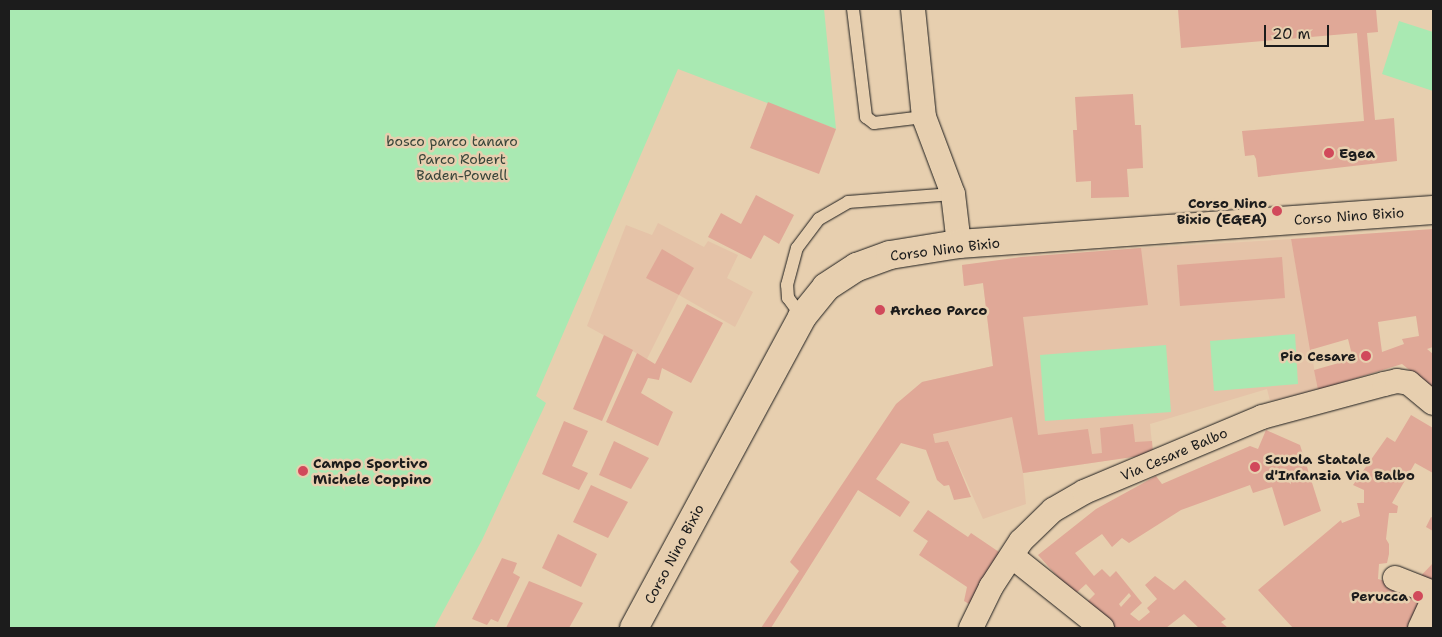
<!DOCTYPE html>
<html>
<head>
<meta charset="utf-8">
<style>
  body { margin:0 }
  #map { position:relative; width:1442px; height:637px; overflow:hidden; background:#e7cfaf; font-family:"Shantell Sans",sans-serif }
  div>[style] { position:absolute }
  .built>* { inset:0; background:#e5c3a8 }
  .green>* { inset:0; background:#a9e9b2 }
  .building>* { inset:0; background:#e0a897 }
  .roads { filter:drop-shadow(0 0 1px #1c1c1c) drop-shadow(0 0 1px #1c1c1c) }
  .service>* { height:12px; margin:-6px; padding:0 6px; transform-origin:6px; border-radius:6px; background:#e7cfaf }
  .minor>* { height:24px; margin:-12px; padding:0 12px; transform-origin:12px; border-radius:12px; background:#e7cfaf }
  .secondary>* { height:28px; margin:-14px; padding:0 14px; transform-origin:14px; border-radius:14px; background:#e7cfaf }
  .dots>* { width:14px; height:14px; translate:-50% -50%; box-sizing:border-box; border:2px solid #e7cfaf; border-radius:50% }
  span { translate:-50% -50%; white-space:nowrap; text-align:center; line-height:1.15; -webkit-text-stroke:5px #e7cfaf; paint-order:stroke }
  .park-label { font-size:14px; color:#38453a }
  .poi-label { font-size:14px; color:#1c1c1c; font-weight:700 }
  .left { translate:0 -50%; text-align:left }
  .right { translate:-100% -50%; text-align:right }
  .street-label { font-size:14px; color:#1c1c1c }
  .frame { position:absolute; inset:0; border:10px solid #1c1c1c; pointer-events:none }
  .scale { position:absolute; left:1264px; top:25px; width:65px; height:22px; box-sizing:border-box; border:2px solid #1c1c1c; border-top:0; padding-left:6px; font-size:15px; line-height:18px; white-space:nowrap; color:#1c1c1c; -webkit-text-stroke:4px #e7cfaf; paint-order:stroke }
</style>
</head>
<body>
<div id="map">
  <div class="built">
    <i style="clip-path:polygon(658px 223px,704px 247px,708px 241px,738px 255px,727px 278px,753px 292px,735px 327px,679px 295px,647px 359px,587px 326px,626px 225px,652px 235px)"></i>
    <i style="clip-path:polygon(1291px 239px,1318px 390px,1270px 401px,1267px 389px,1150px 424px,1153px 454px,1023px 473px,1026px 504px,983px 519px,948px 441px,935px 443px,922px 382px,993px 366px,983px 283px,964px 286px,962px 265px,1141px 248px)"></i>
  </div>
  <div class="green">
    <i style="clip-path:polygon(9px 9px,824px 9px,836px 129px,678px 69px,536px 396px,546px 403px,482px 540px,434px 628px,9px 628px)"></i>
    <i style="clip-path:polygon(1399px 21px,1433px 32px,1433px 91px,1382px 74px)"></i>
    <i style="clip-path:polygon(1295px 334px,1298px 384px,1214px 391px,1210px 341px)"></i>
    <i style="clip-path:polygon(1166px 345px,1171px 412px,1045px 421px,1040px 355px)"></i>
  </div>
  <div class="building">
    <i style="clip-path:polygon(1178px 9px,1376px 9px,1378px 32px,1367px 33px,1375px 120px,1394px 118px,1397px 161px,1258px 177px,1256px 159px,1254px 155px,1245px 156px,1242px 131px,1364px 121px,1357px 33px,1181px 48px)"></i>
    <i style="clip-path:polygon(1133px 94px,1135px 125px,1141px 125px,1143px 168px,1127px 169px,1129px 197px,1091px 198px,1091px 181px,1076px 182px,1073px 130px,1077px 130px,1075px 97px)"></i>
    <i style="clip-path:polygon(768px 102px,836px 129px,819px 174px,750px 148px)"></i>
    <i style="clip-path:polygon(756px 195px,794px 215px,779px 244px,764px 235px,751px 259px,708px 237px,721px 213px,741px 224px)"></i>
    <i style="clip-path:polygon(evenodd,1433px 229px,1433px 347px,1427px 349px,1433px 354px,1433px 389px,1402px 364px,1318px 390px,1314px 370px,1353px 359px,1348px 339px,1310px 350px,1291px 239px,1433px 229px,1416px 316px,1419px 336px,1402px 339px,1404px 344px,1382px 352px,1378px 322px,1416px 316px)"></i>
    <i style="clip-path:polygon(1141px 248px,1148px 305px,1023px 317px,1038px 435px,1088px 429px,1092px 454px,1102px 453px,1100px 428px,1133px 424px,1135px 442px,1152px 441px,1153px 454px,1023px 473px,1012px 417px,933px 434px,935px 443px,948px 441px,971px 497px,954px 500px,949px 485px,944px 486px,937px 480px,926px 450px,901px 443px,876px 479px,910px 502px,900px 517px,858px 490px,771px 628px,761px 628px,799px 571px,790px 562px,896px 404px,922px 382px,993px 366px,983px 283px,964px 286px,962px 265px,1021px 257px)"></i>
    <i style="clip-path:polygon(662px 249px,694px 268px,679px 295px,646px 278px)"></i>
    <i style="clip-path:polygon(1282px 257px,1285px 298px,1180px 306px,1177px 265px)"></i>
    <i style="clip-path:polygon(687px 304px,723px 323px,691px 383px,662px 368px,659px 380px,648px 378px,641px 393px,673px 412px,658px 446px,606px 422px,637px 353px,655px 364px)"></i>
    <i style="clip-path:polygon(604px 335px,633px 350px,602px 421px,573px 409px)"></i>
    <i style="clip-path:polygon(1411px 415px,1433px 428px,1433px 473px,1415px 463px,1392px 503px,1398px 506px,1397px 513px,1389px 513px,1386px 539px,1389px 544px,1389px 554px,1387px 563px,1379px 564px,1378px 579px,1423px 592px,1411px 628px,1293px 628px,1258px 590px,1341px 520px,1342px 523px,1360px 516px,1357px 503px,1364px 503px,1364px 490px,1353px 485px,1387px 437px,1395px 442px)"></i>
    <i style="clip-path:polygon(564px 421px,588px 431px,572px 466px,588px 473px,579px 490px,542px 474px)"></i>
    <i style="clip-path:polygon(evenodd,1266px 430px,1300px 445px,1321px 511px,1284px 526px,1272px 487px,1253px 493px,1250px 485px,1181px 510px,1129px 543px,1122px 538px,1112px 547px,1102px 534px,1075px 553px,1094px 576px,1102px 569px,1110px 577px,1116px 571px,1142px 603px,1130px 614px,1139px 621px,1150px 612px,1147px 608px,1157px 599px,1145px 585px,1155px 576px,1174px 590px,1185px 580px,1226px 619px,1221px 622px,1228px 628px,1199px 628px,1184px 614px,1166px 628px,1115px 628px,1084px 605px,1095px 594px,1086px 584px,1074px 595px,1038px 555px,1096px 509px,1156px 476px,1162px 484px,1250px 446px,1258px 449px,1266px 430px,1129px 593px,1131px 596px,1121px 607px,1119px 604px,1129px 593px)"></i>
    <i style="clip-path:polygon(614px 441px,649px 458px,631px 489px,599px 475px)"></i>
    <i style="clip-path:polygon(591px 485px,628px 502px,608px 538px,573px 522px)"></i>
    <i style="clip-path:polygon(928px 510px,968px 537px,971px 533px,1002px 554px,974px 607px,964px 601px,967px 587px,919px 555px,928px 541px,913px 531px)"></i>
    <i style="clip-path:polygon(1431px 517px,1433px 518px,1433px 531px,1426px 527px)"></i>
    <i style="clip-path:polygon(558px 534px,597px 554px,581px 587px,542px 568px)"></i>
    <i style="clip-path:polygon(502px 558px,517px 563px,513px 573px,520px 577px,498px 622px,491px 619px,487px 625px,472px 619px)"></i>
    <i style="clip-path:polygon(1433px 563px,1433px 587px,1417px 580px)"></i>
    <i style="clip-path:polygon(529px 581px,583px 603px,569px 628px,506px 628px)"></i>
  </div>
  <div class="roads">
    <div class="service">
      <i style="left:853px;top:9px;width:109px;rotate:83.1deg"></i>
      <i style="left:866px;top:117px;width:10px;rotate:37deg"></i>
      <i style="left:874px;top:123px;width:50px;rotate:-6.8deg"></i>
      <i style="left:802px;top:317px;width:24px;rotate:-126deg"></i>
      <i style="left:788px;top:298px;width:13px;rotate:-94deg"></i>
      <i style="left:787px;top:285px;width:38px;rotate:-75deg"></i>
      <i style="left:797px;top:248px;width:36px;rotate:-53deg"></i>
      <i style="left:819px;top:219px;width:34px;rotate:-30deg"></i>
      <i style="left:848px;top:202px;width:105px;rotate:-4.4deg"></i>
    </div>
    <div class="minor">
      <i style="left:913px;top:9px;width:109px;rotate:84.2deg"></i>
      <i style="left:924px;top:117px;width:82px;rotate:69.4deg"></i>
      <i style="left:953px;top:194px;width:50px;rotate:83.2deg"></i>
      <i style="left:1013px;top:557px;width:114px;rotate:38.6deg"></i>
      <i style="left:1395px;top:578px;width:41px;rotate:21.5deg"></i>
      <i style="left:971px;top:628px;width:46px;rotate:-64deg"></i>
      <i style="left:991px;top:587px;width:55px;rotate:-56.9deg"></i>
      <i style="left:1021px;top:541px;width:45px;rotate:-44.1deg"></i>
      <i style="left:1053px;top:510px;width:36px;rotate:-30deg"></i>
      <i style="left:1084px;top:492px;width:193px;rotate:-22.8deg"></i>
      <i style="left:1262px;top:417px;width:126px;rotate:-15.1deg"></i>
      <i style="left:1384px;top:384px;width:13px;rotate:-13deg"></i>
      <i style="left:1397px;top:381px;width:12px;rotate:9deg"></i>
      <i style="left:1409px;top:383px;width:31px;rotate:40deg"></i>
      <i style="left:1420px;top:628px;width:31px;rotate:-65deg"></i>
    </div>
    <div class="secondary">
      <i style="left:634px;top:628px;width:353px;rotate:-61.6deg"></i>
      <i style="left:802px;top:317px;width:38px;rotate:-51deg"></i>
      <i style="left:826px;top:287px;width:37px;rotate:-33deg"></i>
      <i style="left:857px;top:267px;width:35px;rotate:-20deg"></i>
      <i style="left:890px;top:255px;width:70px;rotate:-9.1deg"></i>
      <i style="left:959px;top:244px;width:475px;rotate:-4.1deg"></i>
    </div>
  </div>
  <div class="dots">
    <i style="left:1329px;top:153px;background:#d1495b"></i>
    <i style="left:1277px;top:211px;background:#d1495b"></i>
    <i style="left:880px;top:310px;background:#d1495b"></i>
    <i style="left:1366px;top:356px;background:#d1495b"></i>
    <i style="left:1255px;top:467px;background:#d1495b"></i>
    <i style="left:303px;top:471px;background:#d1495b"></i>
    <i style="left:1418px;top:596px;background:#d1495b"></i>
  </div>
  <div class="park-label">
    <span style="left:452px;top:141px">bosco parco tanaro</span>
    <span style="left:462px;top:167px">Parco Robert<br>Baden-Powell</span>
  </div>
  <div class="poi-label">
    <span class="left" style="left:1339px;top:153px">Egea</span>
    <span class="right" style="left:1267px;top:211px">Corso Nino<br>Bixio (EGEA)</span>
    <span class="left" style="left:890px;top:310px">Archeo Parco</span>
    <span class="right" style="left:1356px;top:356px">Pio Cesare</span>
    <span class="left" style="left:1265px;top:467px">Scuola Statale<br>d'Infanzia Via Balbo</span>
    <span class="left" style="left:313px;top:471px">Campo Sportivo<br>Michele Coppino</span>
    <span class="right" style="left:1408px;top:596px">Perucca</span>
  </div>
  <div class="street-label">
    <span style="left:1349px;top:216px;rotate:-4deg">Corso Nino Bixio</span>
    <span style="left:945px;top:249px;rotate:-7deg">Corso Nino Bixio</span>
    <span style="left:1174px;top:454px;rotate:-23deg">Via Cesare Balbo</span>
    <span style="left:674px;top:554px;rotate:-62deg">Corso Nino Bixio</span>
  </div>
  <div class="frame"></div>
  <div class="scale">20 m</div>
</div>
</body>
</html>
